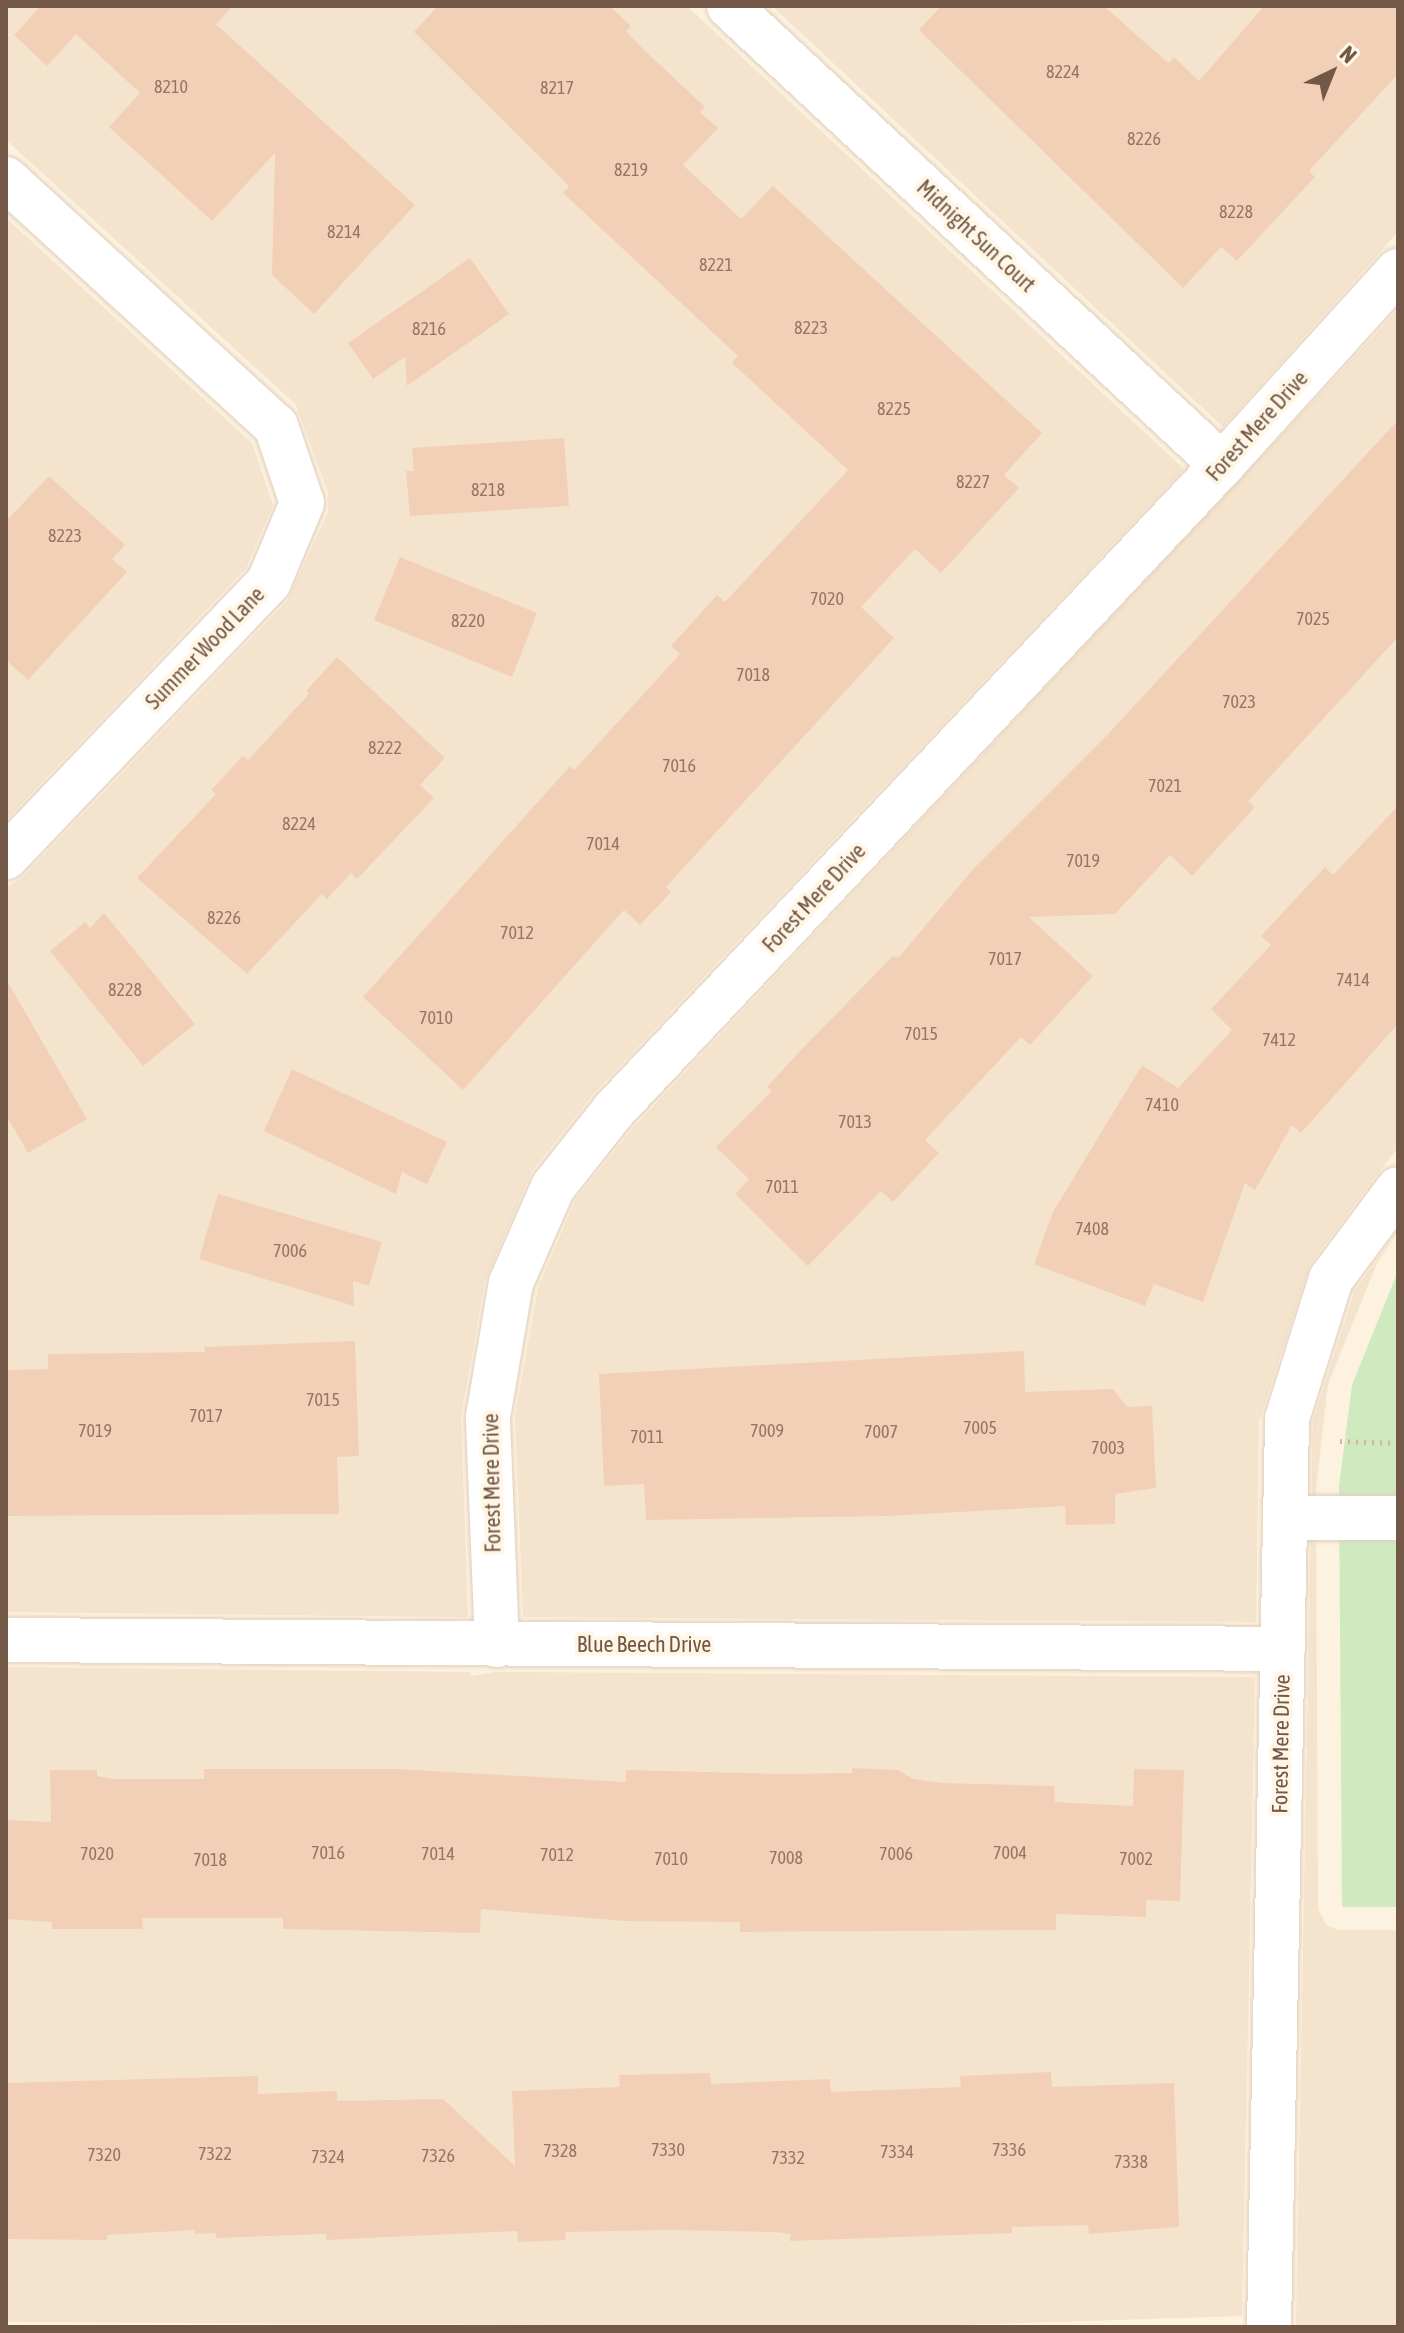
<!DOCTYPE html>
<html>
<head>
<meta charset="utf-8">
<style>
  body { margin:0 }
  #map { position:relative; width:1404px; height:2333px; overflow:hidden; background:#fdf2e0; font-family:"Asap Condensed",sans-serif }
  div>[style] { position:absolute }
  .residential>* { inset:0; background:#f4e4ce }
  .green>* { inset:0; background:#cfeabf }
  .building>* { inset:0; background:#f2d0b7 }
  .path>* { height:5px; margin-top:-2.5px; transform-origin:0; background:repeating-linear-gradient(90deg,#d7b39b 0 2px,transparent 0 8px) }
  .roads { filter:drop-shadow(0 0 2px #e1cebc) drop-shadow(0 0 2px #e1cebc) }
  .minor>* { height:44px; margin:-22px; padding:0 22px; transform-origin:22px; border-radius:22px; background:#fff }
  span { translate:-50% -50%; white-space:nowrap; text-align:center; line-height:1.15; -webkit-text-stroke:8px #fff6e6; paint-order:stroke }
  .number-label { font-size:18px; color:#937663 }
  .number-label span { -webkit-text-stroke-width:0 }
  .street-label { font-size:22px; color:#735847 }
  .frame { position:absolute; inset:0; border:8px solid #735847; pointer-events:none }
  .north { position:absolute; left:1292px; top:32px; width:80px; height:80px; -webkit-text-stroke:6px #fff6e6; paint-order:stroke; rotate:43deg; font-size:22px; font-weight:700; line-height:32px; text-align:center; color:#735847 }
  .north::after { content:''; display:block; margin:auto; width:28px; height:36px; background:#735847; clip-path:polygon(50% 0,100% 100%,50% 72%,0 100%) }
</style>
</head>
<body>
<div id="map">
  <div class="residential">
    <i style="clip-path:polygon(6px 6px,687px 6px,1184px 469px,595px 1092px,532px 1171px,485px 1281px,461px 1416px,468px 1617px,6px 1612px,6px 887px,22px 878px,288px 600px,328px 512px,328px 492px,296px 405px,6px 140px)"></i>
    <i style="clip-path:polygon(772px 6px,1398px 6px,1398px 232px,1223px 427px)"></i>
    <i style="clip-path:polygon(6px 218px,252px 443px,273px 505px,246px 568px,6px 820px)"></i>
    <i style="clip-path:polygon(1398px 310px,1398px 1147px,1310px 1264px,1259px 1422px,1256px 1622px,523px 1617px,515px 1416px,538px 1288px,576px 1199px,634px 1127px)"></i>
    <i style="clip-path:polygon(1398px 1232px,1378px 1261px,1328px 1384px,1316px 1490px,1318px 1909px,1327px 1926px,1339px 1930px,1398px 1930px,1398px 2327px,1296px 2327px,1313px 1421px,1355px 1290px)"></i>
    <i style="clip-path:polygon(6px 1667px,470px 1672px,471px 1676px,495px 1672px,1255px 1677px,1242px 2316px,897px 2327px,6px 2322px)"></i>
  </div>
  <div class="green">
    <i style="clip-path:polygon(1398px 1271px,1398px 1907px,1342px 1907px,1339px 1486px,1352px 1385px)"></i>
  </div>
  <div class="building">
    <i style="clip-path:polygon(41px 6px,233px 6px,216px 24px,415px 205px,314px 314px,272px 275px,275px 153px,212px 221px,109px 127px,140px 93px,76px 34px,47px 66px,14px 35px)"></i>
    <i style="clip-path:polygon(438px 6px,610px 6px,631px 26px,626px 31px,642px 48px,705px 107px,700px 112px,718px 128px,683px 165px,741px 219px,773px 186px,1042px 433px,1004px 475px,1019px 488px,941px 573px,915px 549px,861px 607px,894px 638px,666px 887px,671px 892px,640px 925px,624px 910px,463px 1090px,363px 997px,570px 766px,574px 770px,680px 654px,671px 646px,717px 595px,725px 602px,848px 470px,732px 363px,738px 356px,563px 193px,569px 186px,414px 32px)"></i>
    <i style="clip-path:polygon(941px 6px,1104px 6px,1168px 63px,1174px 57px,1199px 81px,1264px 6px,1398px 6px,1398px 74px,1309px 171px,1315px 177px,1237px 261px,1221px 247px,1183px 288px,919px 30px)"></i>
    <i style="clip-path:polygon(470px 258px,509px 314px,407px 386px,405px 357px,373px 379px,348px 343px)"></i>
    <i style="clip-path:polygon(1398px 420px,1398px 637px,1248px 801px,1255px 807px,1192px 876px,1170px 855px,1115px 914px,1029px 917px,1093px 976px,1030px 1045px,1021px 1037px,925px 1140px,939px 1153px,893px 1202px,881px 1191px,808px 1266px,735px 1194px,749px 1179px,716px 1147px,772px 1091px,767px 1087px,799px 1052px,892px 957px,899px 957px,975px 867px,1109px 733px)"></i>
    <i style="clip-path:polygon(564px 438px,569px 506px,410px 516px,406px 471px,414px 471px,412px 448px)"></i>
    <i style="clip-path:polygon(49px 476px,125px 545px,112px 559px,127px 572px,28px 680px,6px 660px,6px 521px)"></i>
    <i style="clip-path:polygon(400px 557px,537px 613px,512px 677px,374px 620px)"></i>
    <i style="clip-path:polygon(337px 657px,445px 758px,420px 785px,434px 798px,357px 879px,351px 873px,327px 899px,322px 894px,247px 974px,137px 878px,216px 794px,211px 790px,243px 756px,248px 760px,309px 694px,306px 691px)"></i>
    <i style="clip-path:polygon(1398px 806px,1398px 1024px,1301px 1133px,1292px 1125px,1255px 1190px,1245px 1183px,1203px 1302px,1154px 1284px,1145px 1306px,1034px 1264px,1053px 1212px,1142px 1065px,1178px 1088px,1232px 1030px,1211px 1009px,1271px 945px,1261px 936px,1325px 867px,1333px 875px)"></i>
    <i style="clip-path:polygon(104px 913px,195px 1024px,143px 1066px,50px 951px,85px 922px,90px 928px)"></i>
    <i style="clip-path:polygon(6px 979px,87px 1119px,28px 1153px,6px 1115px)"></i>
    <i style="clip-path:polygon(292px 1069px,447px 1142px,427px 1184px,402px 1172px,396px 1194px,264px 1131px)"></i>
    <i style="clip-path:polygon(218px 1194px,382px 1242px,369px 1286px,353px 1281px,354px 1306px,199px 1259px)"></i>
    <i style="clip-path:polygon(355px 1341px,359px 1456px,337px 1457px,339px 1514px,6px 1516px,6px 1370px,48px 1369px,48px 1354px,205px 1352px,204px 1347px)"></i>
    <i style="clip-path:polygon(1024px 1351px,1025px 1392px,1113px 1389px,1127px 1407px,1152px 1406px,1156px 1488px,1115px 1494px,1115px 1524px,1066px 1525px,1065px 1506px,887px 1516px,646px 1520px,644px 1484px,604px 1486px,599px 1374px)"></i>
    <i style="clip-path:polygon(852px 1768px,898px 1770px,913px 1779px,943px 1783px,1054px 1786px,1055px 1802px,1133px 1806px,1134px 1769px,1184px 1770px,1180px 1901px,1146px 1900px,1146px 1917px,1056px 1914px,1056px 1930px,740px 1932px,740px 1922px,626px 1921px,481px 1909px,480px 1933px,283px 1929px,283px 1918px,142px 1918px,143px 1929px,52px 1929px,52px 1922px,6px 1919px,6px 1820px,51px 1822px,50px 1770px,97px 1770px,97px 1776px,113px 1779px,204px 1779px,204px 1769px,397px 1769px,626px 1782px,626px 1770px,785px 1774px,852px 1773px)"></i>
    <i style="clip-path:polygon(1051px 2072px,1052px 2087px,1174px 2083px,1179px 2227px,1089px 2234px,1088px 2225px,1012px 2227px,1012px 2233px,790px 2241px,791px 2234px,774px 2232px,668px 2230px,565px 2232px,566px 2240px,518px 2242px,517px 2231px,326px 2240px,326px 2234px,216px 2238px,216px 2233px,195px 2234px,195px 2230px,107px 2235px,107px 2240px,6px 2239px,6px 2083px,258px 2076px,258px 2094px,337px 2091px,337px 2101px,443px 2099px,515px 2166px,512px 2091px,620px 2087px,619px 2075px,710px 2073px,711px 2084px,830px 2079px,831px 2092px,961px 2087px,960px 2076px)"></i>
  </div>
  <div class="path">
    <i style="left:1340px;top:1441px;width:58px;rotate:2deg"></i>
  </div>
  <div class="roads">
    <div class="minor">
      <i style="left:729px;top:6px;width:674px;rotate:42.95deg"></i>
      <i style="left:6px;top:179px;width:366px;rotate:42.5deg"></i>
      <i style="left:276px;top:426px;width:81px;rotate:71.3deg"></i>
      <i style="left:302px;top:503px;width:86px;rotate:112.7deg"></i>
      <i style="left:269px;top:582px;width:381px;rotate:133.7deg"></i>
      <i style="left:1285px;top:1518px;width:113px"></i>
      <i style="left:6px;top:1640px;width:1277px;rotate:0.4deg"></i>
      <i style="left:497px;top:1645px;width:228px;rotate:-92.3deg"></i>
      <i style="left:488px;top:1417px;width:136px;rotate:-80.3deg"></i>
      <i style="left:511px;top:1283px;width:105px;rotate:-66.4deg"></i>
      <i style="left:553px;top:1187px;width:98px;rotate:-51.6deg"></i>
      <i style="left:614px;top:1110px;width:886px;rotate:-46.69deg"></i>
      <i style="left:1222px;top:465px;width:262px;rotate:-47.8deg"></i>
      <i style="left:1269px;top:2327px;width:908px;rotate:-88.86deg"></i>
      <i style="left:1287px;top:1419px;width:147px;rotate:-72.6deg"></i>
      <i style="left:1331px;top:1279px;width:112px;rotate:-53.3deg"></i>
    </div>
  </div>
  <div class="number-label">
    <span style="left:1063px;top:72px">8224</span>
    <span style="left:171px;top:87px">8210</span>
    <span style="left:557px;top:88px">8217</span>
    <span style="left:1144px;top:139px">8226</span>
    <span style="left:631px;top:170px">8219</span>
    <span style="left:1236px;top:212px">8228</span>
    <span style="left:344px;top:232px">8214</span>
    <span style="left:716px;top:265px">8221</span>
    <span style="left:811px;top:328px">8223</span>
    <span style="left:429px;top:329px">8216</span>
    <span style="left:894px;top:409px">8225</span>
    <span style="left:973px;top:482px">8227</span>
    <span style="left:488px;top:490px">8218</span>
    <span style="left:65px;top:536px">8223</span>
    <span style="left:827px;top:599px">7020</span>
    <span style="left:1313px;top:619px">7025</span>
    <span style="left:468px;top:621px">8220</span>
    <span style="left:753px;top:675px">7018</span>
    <span style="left:1239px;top:702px">7023</span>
    <span style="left:385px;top:748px">8222</span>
    <span style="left:679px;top:766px">7016</span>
    <span style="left:1165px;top:786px">7021</span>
    <span style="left:299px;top:824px">8224</span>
    <span style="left:603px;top:844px">7014</span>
    <span style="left:1083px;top:861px">7019</span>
    <span style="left:224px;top:918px">8226</span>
    <span style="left:517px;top:933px">7012</span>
    <span style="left:1005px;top:959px">7017</span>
    <span style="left:1353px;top:980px">7414</span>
    <span style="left:125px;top:990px">8228</span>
    <span style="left:436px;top:1018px">7010</span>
    <span style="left:921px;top:1034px">7015</span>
    <span style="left:1279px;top:1040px">7412</span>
    <span style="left:1162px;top:1105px">7410</span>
    <span style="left:855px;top:1122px">7013</span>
    <span style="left:782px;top:1187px">7011</span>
    <span style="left:1092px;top:1229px">7408</span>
    <span style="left:290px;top:1251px">7006</span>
    <span style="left:323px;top:1400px">7015</span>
    <span style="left:206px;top:1416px">7017</span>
    <span style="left:980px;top:1428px">7005</span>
    <span style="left:95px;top:1431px">7019</span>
    <span style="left:767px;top:1431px">7009</span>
    <span style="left:881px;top:1432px">7007</span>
    <span style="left:647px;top:1437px">7011</span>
    <span style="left:1108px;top:1448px">7003</span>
    <span style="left:328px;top:1853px">7016</span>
    <span style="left:1010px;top:1853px">7004</span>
    <span style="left:97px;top:1854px">7020</span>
    <span style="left:438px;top:1854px">7014</span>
    <span style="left:896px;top:1854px">7006</span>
    <span style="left:557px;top:1855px">7012</span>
    <span style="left:786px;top:1858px">7008</span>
    <span style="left:671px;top:1859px">7010</span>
    <span style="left:1136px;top:1859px">7002</span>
    <span style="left:210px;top:1860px">7018</span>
    <span style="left:668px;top:2150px">7330</span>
    <span style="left:1009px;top:2150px">7336</span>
    <span style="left:560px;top:2151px">7328</span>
    <span style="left:897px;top:2152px">7334</span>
    <span style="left:215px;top:2154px">7322</span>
    <span style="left:104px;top:2155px">7320</span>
    <span style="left:438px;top:2156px">7326</span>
    <span style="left:328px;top:2157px">7324</span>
    <span style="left:788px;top:2158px">7332</span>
    <span style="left:1131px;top:2162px">7338</span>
  </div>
  <div class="street-label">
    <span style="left:976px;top:236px;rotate:43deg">Midnight Sun Court</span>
    <span style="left:1257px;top:426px;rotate:-48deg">Forest Mere Drive</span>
    <span style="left:205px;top:648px;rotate:-46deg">Summer Wood Lane</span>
    <span style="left:814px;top:898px;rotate:-47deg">Forest Mere Drive</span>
    <span style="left:492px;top:1483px;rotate:-91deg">Forest Mere Drive</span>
    <span style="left:644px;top:1645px">Blue Beech Drive</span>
    <span style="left:1281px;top:1744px;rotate:-89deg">Forest Mere Drive</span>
  </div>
  <div class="frame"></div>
  <div class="north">N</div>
</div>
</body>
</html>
